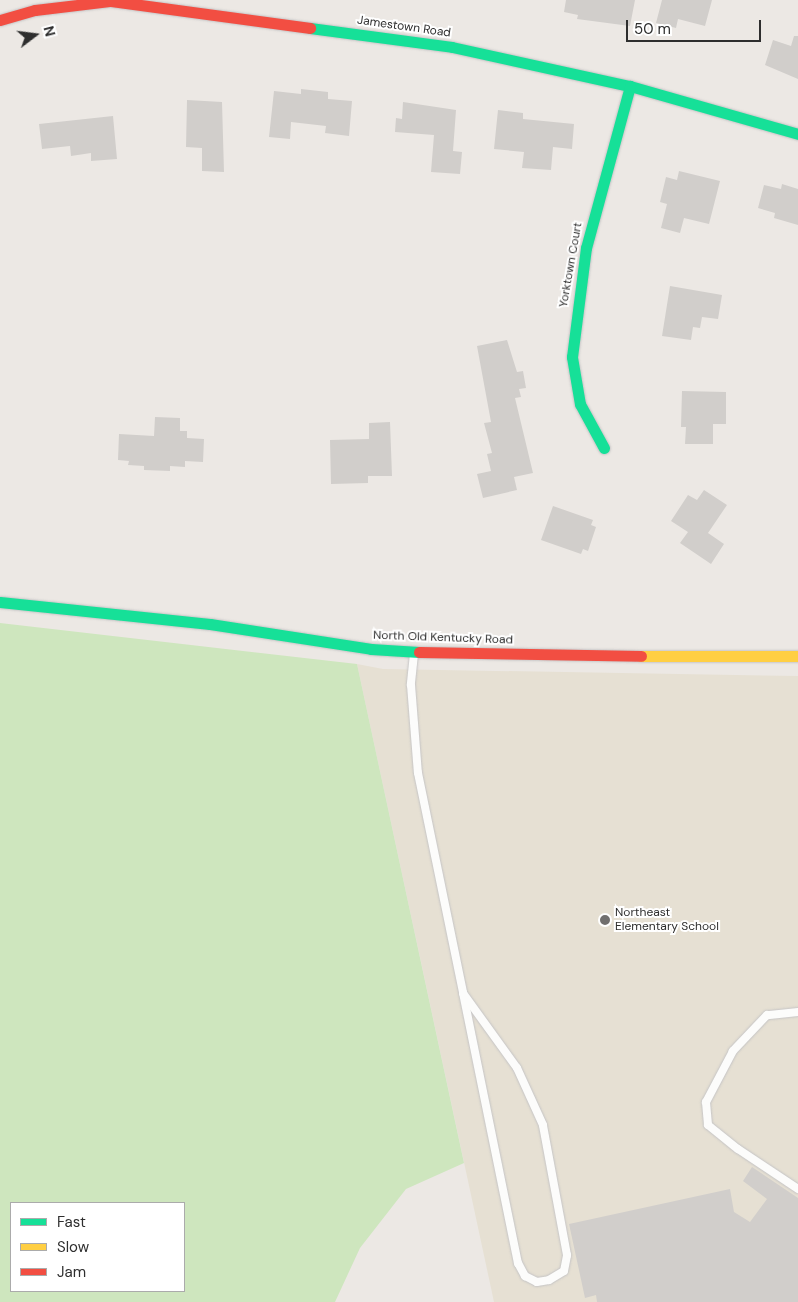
<!DOCTYPE html>
<html>
<head>
<meta charset="utf-8">
<style>
  body { margin:0 }
  #map { position:relative; width:798px; height:1302px; overflow:hidden; background:#ece8e4; font-family:"DM Sans",sans-serif }
  div>[style] { position:absolute }
  .education>* { inset:0; background:#e6e0d3 }
  .green>* { inset:0; background:#cee6be }
  .building>* { inset:0; background:#d1cecb }
  .roads { filter:drop-shadow(0 0 1px #c5c4c5) drop-shadow(0 0 1px #c5c4c5) }
  .lane>* { height:8px; margin:-4px; padding:0 4px; transform-origin:4px; border-radius:4px; background:#fcfcfb }
  .fast>* { height:11px; margin:-5.5px; padding:0 5.5px; transform-origin:5.5px; border-radius:5.5px; background:#16e098 }
  .slow>* { height:11px; margin:-5.5px; padding:0 5.5px; transform-origin:5.5px; border-radius:5.5px; background:#ffcf43 }
  .jam>* { height:11px; margin:-5.5px; padding:0 5.5px; transform-origin:5.5px; border-radius:5.5px; background:#f24e42 }
  .dots>* { width:14px; height:14px; translate:-50% -50%; box-sizing:border-box; border:2px solid #fff; border-radius:50% }
  span { translate:-50% -50%; white-space:nowrap; text-align:center; line-height:1.15; -webkit-text-stroke:4px #fff; paint-order:stroke }
  .street-label { font-size:12px; color:#2e2e2e }
  .poi-label { font-size:12px; color:#2e2e2e }
  .left { translate:0 -50%; text-align:left }
  .legend { position:absolute; left:10px; top:1202px; width:175px; height:90px; box-sizing:border-box; background:#fff; border:1px solid #ababab; margin:0; padding:6px 9px; list-style:none; font-size:15px; color:#2e2e2e }
  .legend li { display:flex; align-items:center; gap:10px; height:25px }
  .legend b { width:25px; border:1px solid #ababab }
  .north { position:absolute; left:10px; top:10px; width:50px; height:50px; -webkit-text-stroke:4px #fff; paint-order:stroke; rotate:75deg; font-size:14px; font-weight:700; line-height:20px; text-align:center; color:#2e2e2e }
  .north::after { content:''; display:block; margin:auto; width:18px; height:22px; background:#2e2e2e; clip-path:polygon(50% 0,100% 100%,50% 72%,0 100%) }
  .scale { position:absolute; left:626px; top:20px; width:135px; height:22px; box-sizing:border-box; border:2px solid #2e2e2e; border-top:0; padding-left:6px; font-size:15px; line-height:18px; white-space:nowrap; color:#2e2e2e; -webkit-text-stroke:4px #fff; paint-order:stroke }
</style>
</head>
<body>
<div id="map">
  <div class="education">
    <i style="clip-path:polygon(357px 664px,383px 669px,798px 676px,798px 1302px,494px 1302px)"></i>
  </div>
  <div class="green">
    <i style="clip-path:polygon(evenodd,0 623px,357px 664px,464px 1163px,406px 1189px,360px 1248px,335px 1302px,0 1302px,0 623px,11px 1203px,184px 1203px,184px 1291px,11px 1291px,11px 1203px)"></i>
  </div>
  <div class="building">
    <i style="clip-path:polygon(566px 0,635px 0,630px 26px,577px 19px,578px 15px,564px 12px)"></i>
    <i style="clip-path:polygon(662px 0,712px 0,705px 26px,678px 19px,676px 28px,656px 23px)"></i>
    <i style="clip-path:polygon(794px 36px,798px 36px,798px 79px,765px 65px,773px 40px,791px 46px)"></i>
    <i style="clip-path:polygon(301px 89px,328px 92px,328px 99px,352px 101px,349px 136px,325px 133px,326px 126px,291px 122px,290px 139px,269px 137px,274px 91px,301px 94px)"></i>
    <i style="clip-path:polygon(187px 100px,222px 102px,224px 172px,202px 171px,202px 148px,186px 147px)"></i>
    <i style="clip-path:polygon(403px 102px,456px 110px,453px 151px,462px 152px,460px 174px,431px 172px,434px 135px,395px 132px,396px 118px,402px 119px)"></i>
    <i style="clip-path:polygon(498px 110px,523px 113px,523px 119px,574px 124px,572px 149px,553px 147px,551px 170px,522px 168px,524px 152px,494px 149px)"></i>
    <i style="clip-path:polygon(113px 116px,117px 159px,91px 161px,91px 153px,71px 156px,70px 146px,42px 149px,39px 124px)"></i>
    <i style="clip-path:polygon(679px 171px,720px 181px,709px 224px,684px 218px,680px 233px,661px 228px,667px 204px,660px 202px,666px 177px,677px 180px)"></i>
    <i style="clip-path:polygon(782px 184px,798px 189px,798px 225px,774px 218px,775px 213px,758px 208px,764px 185px,781px 189px)"></i>
    <i style="clip-path:polygon(670px 286px,722px 295px,718px 319px,702px 317px,700px 328px,693px 327px,691px 340px,662px 336px)"></i>
    <i style="clip-path:polygon(507px 340px,517px 372px,523px 371px,526px 388px,519px 389px,521px 397px,515px 398px,533px 473px,514px 477px,517px 490px,483px 498px,477px 474px,491px 471px,487px 454px,492px 453px,484px 423px,491px 422px,477px 346px)"></i>
    <i style="clip-path:polygon(682px 391px,726px 392px,726px 424px,713px 424px,713px 444px,685px 444px,686px 427px,681px 427px)"></i>
    <i style="clip-path:polygon(155px 417px,180px 418px,180px 431px,187px 431px,187px 438px,204px 439px,203px 462px,185px 461px,185px 467px,170px 466px,170px 471px,144px 470px,144px 466px,128px 465px,129px 461px,118px 460px,119px 434px,154px 436px)"></i>
    <i style="clip-path:polygon(390px 422px,392px 476px,368px 476px,368px 483px,331px 484px,330px 440px,369px 439px,369px 423px)"></i>
    <i style="clip-path:polygon(704px 490px,727px 505px,708px 533px,724px 544px,711px 564px,680px 543px,688px 532px,671px 521px,688px 495px,697px 500px)"></i>
    <i style="clip-path:polygon(553px 506px,593px 520px,591px 525px,596px 527px,588px 551px,583px 549px,581px 554px,541px 540px)"></i>
    <i style="clip-path:polygon(752px 1167px,798px 1198px,798px 1302px,597px 1302px,596px 1295px,585px 1298px,569px 1224px,730px 1189px,734px 1212px,750px 1222px,767px 1199px,743px 1181px)"></i>
  </div>
  <div class="roads">
    <div class="lane">
      <i style="left:414px;top:654px;width:31px;rotate:96deg"></i>
      <i style="left:411px;top:685px;width:88px;rotate:85.5deg"></i>
      <i style="left:418px;top:773px;width:225px;rotate:78.4deg"></i>
      <i style="left:463px;top:993px;width:276px;rotate:78.5deg"></i>
      <i style="left:518px;top:1263px;width:15px;rotate:62deg"></i>
      <i style="left:525px;top:1276px;width:13px;rotate:27deg"></i>
      <i style="left:537px;top:1282px;width:12px;rotate:-9deg"></i>
      <i style="left:549px;top:1280px;width:17px;rotate:-31deg"></i>
      <i style="left:564px;top:1271px;width:16px;rotate:-79deg"></i>
      <i style="left:567px;top:1255px;width:132px;rotate:-100.5deg"></i>
      <i style="left:543px;top:1125px;width:63px;rotate:-114.5deg"></i>
      <i style="left:517px;top:1068px;width:92px;rotate:-125.8deg"></i>
      <i style="left:798px;top:1012px;width:31px;rotate:174deg"></i>
      <i style="left:767px;top:1015px;width:50px;rotate:133.4deg"></i>
      <i style="left:733px;top:1051px;width:58px;rotate:117.9deg"></i>
      <i style="left:706px;top:1102px;width:23px;rotate:85deg"></i>
      <i style="left:708px;top:1125px;width:38px;rotate:39deg"></i>
      <i style="left:738px;top:1149px;width:72px;rotate:33.7deg"></i>
    </div>
    <div class="fast">
      <i style="left:310px;top:28px;width:143px;rotate:7.6deg"></i>
      <i style="left:452px;top:47px;width:182px;rotate:12.4deg"></i>
      <i style="left:630px;top:86px;width:175px;rotate:15.9deg"></i>
      <i style="left:604px;top:448px;width:50px;rotate:-118.6deg"></i>
      <i style="left:580px;top:404px;width:48px;rotate:-99.7deg"></i>
      <i style="left:572px;top:357px;width:110px;rotate:-82.7deg"></i>
      <i style="left:586px;top:248px;width:168px;rotate:-74.8deg"></i>
      <i style="left:0;top:602px;width:211px;rotate:6deg"></i>
      <i style="left:210px;top:624px;width:163px;rotate:8.8deg"></i>
      <i style="left:371px;top:649px;width:48px;rotate:3.6deg"></i>
    </div>
    <div class="slow">
      <i style="left:641px;top:656px;width:157px"></i>
    </div>
    <div class="jam">
      <i style="left:0;top:20px;width:36px;rotate:-16deg"></i>
      <i style="left:35px;top:10px;width:77px;rotate:-6.8deg"></i>
      <i style="left:111px;top:1px;width:201px;rotate:7.7deg"></i>
      <i style="left:419px;top:652px;width:222px;rotate:1deg"></i>
    </div>
  </div>
  <div class="dots">
    <i style="left:605px;top:920px;background:#706f6e"></i>
  </div>
  <div class="street-label">
    <span style="left:404px;top:27px;rotate:8deg">Jamestown Road</span>
    <span style="left:571px;top:265px;rotate:-80deg">Yorktown Court</span>
    <span style="left:443px;top:638px;rotate:2deg">North Old Kentucky Road</span>
  </div>
  <div class="poi-label">
    <span class="left" style="left:615px;top:920px">Northeast<br>Elementary School</span>
  </div>
  <ul class="legend">
  <li><b style="height:6px;background:#16e098"></b>Fast</li>
  <li><b style="height:6px;background:#ffcf43"></b>Slow</li>
  <li><b style="height:6px;background:#f24e42"></b>Jam</li>
  </ul>
  <div class="north">N</div>
  <div class="scale">50 m</div>
</div>
</body>
</html>
